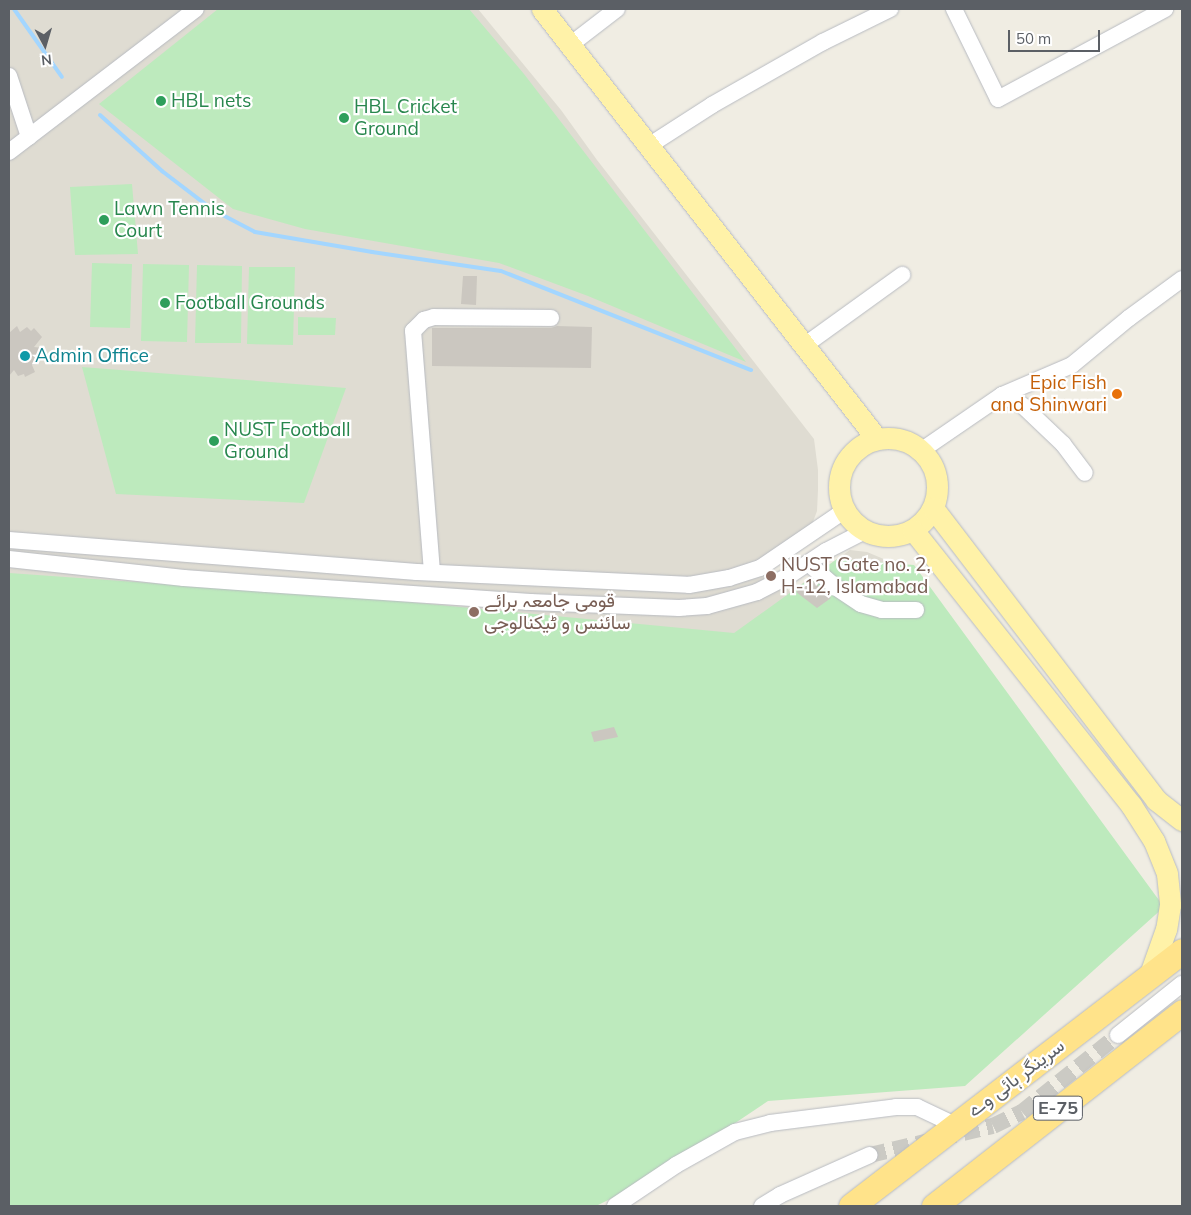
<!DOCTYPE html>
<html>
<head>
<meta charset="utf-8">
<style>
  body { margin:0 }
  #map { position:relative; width:1191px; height:1215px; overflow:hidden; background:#f0ede3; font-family:Mulish,Vazirmatn,sans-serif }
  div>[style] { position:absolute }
  .education>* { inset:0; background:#dfdcd2 }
  .green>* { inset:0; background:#bdeabd }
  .stream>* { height:4px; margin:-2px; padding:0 2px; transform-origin:2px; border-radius:2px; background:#a3d6ff }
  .building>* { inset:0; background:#cbc7c0 }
  .minor-tunnel>* { height:16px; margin-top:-8px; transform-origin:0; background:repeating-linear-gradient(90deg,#cbcac4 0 16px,transparent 0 24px) }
  .roads { filter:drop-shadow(0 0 1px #b8bbc1) drop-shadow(0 0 1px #b8bbc1) }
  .minor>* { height:16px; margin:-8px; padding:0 8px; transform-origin:8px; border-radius:8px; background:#fff }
  .major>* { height:21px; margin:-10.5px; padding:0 10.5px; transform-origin:10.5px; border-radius:10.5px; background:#fff2a8 }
  .major>.ring { margin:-10.5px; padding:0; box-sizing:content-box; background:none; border:21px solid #fff2a8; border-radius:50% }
  .highway>* { height:25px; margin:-12.5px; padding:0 12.5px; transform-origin:12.5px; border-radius:12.5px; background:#ffe38a }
  .dots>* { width:14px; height:14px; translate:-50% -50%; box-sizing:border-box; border:2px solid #fff; border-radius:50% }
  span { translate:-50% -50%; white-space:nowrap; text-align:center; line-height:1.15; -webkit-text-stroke:4.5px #fff; paint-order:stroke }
  .shield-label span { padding:1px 4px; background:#fff; border:1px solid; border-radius:4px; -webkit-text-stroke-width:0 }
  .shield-label { font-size:18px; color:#5b5f65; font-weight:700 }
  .leisure-label { font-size:19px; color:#27864d }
  .left { translate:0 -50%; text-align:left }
  .culture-label { font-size:19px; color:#0d838f }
  .food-label { font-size:19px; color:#c56008 }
  .right { translate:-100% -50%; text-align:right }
  .education-label { font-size:19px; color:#785e54 }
  .street-label { font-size:19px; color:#5b5f65 }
  .frame { position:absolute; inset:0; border:10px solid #5b5f65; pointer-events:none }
  .north { position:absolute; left:20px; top:20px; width:50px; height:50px; -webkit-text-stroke:4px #fff; paint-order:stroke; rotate:174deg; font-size:14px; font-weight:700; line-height:20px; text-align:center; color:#5b5f65 }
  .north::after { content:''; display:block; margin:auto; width:18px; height:22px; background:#5b5f65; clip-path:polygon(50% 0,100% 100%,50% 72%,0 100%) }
  .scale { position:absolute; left:1008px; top:30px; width:92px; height:22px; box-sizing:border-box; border:2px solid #5b5f65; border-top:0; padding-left:6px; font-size:15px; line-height:18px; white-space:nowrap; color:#5b5f65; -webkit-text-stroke:4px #fff; paint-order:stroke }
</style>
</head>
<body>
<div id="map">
  <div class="education">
    <i style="clip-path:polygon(9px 9px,478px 9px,561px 110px,597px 160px,814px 439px,818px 470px,818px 490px,817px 511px,811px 527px,765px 558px,790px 592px,850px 550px,867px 552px,898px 565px,9px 1206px)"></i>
  </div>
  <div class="green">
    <i style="clip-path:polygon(218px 9px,469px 9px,524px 74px,746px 362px,588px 296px,499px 263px,305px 229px,233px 209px,99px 104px)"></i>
    <i style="clip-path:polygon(132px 184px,138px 254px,75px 255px,70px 187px)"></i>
    <i style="clip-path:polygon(92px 263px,132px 264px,130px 328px,90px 327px)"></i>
    <i style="clip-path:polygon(143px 264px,189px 265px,187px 342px,141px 341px)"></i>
    <i style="clip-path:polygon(197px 265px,242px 266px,241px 343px,195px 343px)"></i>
    <i style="clip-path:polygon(249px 267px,295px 267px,293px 345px,247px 344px)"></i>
    <i style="clip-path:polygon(298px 317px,336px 318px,335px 335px,298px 335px)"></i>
    <i style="clip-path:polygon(82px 367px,346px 388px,304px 503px,116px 494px)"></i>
    <i style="clip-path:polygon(837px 559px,914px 565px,1164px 907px,965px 1086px,768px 1101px,653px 1178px,596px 1206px,9px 1206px,9px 573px,377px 599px,734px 633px)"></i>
  </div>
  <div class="stream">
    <i style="left:14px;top:9px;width:83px;rotate:54.8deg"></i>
    <i style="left:100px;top:115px;width:84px;rotate:42.1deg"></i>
    <i style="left:162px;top:171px;width:64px;rotate:37.4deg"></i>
    <i style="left:213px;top:210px;width:47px;rotate:27.6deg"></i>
    <i style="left:255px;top:232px;width:119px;rotate:9.7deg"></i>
    <i style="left:372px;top:252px;width:130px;rotate:8.4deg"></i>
    <i style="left:501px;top:271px;width:269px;rotate:21.6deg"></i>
  </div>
  <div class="building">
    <i style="clip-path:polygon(463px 276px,477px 276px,476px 305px,461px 304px)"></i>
    <i style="clip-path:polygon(17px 326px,20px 332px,27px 327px,31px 331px,34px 328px,42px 337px,34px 347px,43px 348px,39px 364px,32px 365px,35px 372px,25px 377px,24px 374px,18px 376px,14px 370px,9px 376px,9px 333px)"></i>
    <i style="clip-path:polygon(557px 326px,592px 327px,591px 368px,432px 366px,432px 328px,551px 328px)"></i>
    <i style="clip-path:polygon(812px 580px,831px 598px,817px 608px,796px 592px)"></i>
    <i style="clip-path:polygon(614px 727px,618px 737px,594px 742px,591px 732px)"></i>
  </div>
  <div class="minor-tunnel">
    <i style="left:870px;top:1155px;width:126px;rotate:-13.3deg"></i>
    <i style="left:993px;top:1126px;width:32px;rotate:-26deg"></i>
    <i style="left:1022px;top:1112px;width:123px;rotate:-38.7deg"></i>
  </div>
  <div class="roads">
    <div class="minor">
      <i style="left:954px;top:9px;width:100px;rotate:63.9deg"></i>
      <i style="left:998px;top:99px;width:190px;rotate:-28.3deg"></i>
      <i style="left:570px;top:45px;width:59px;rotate:-37.5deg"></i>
      <i style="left:9px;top:76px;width:64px;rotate:71.8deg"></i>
      <i style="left:650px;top:145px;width:74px;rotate:-32.8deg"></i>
      <i style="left:712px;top:105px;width:128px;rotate:-29.6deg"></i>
      <i style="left:823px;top:42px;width:75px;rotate:-26.2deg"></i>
      <i style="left:9px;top:152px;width:235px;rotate:-37.4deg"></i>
      <i style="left:805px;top:345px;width:120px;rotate:-35.8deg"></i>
      <i style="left:1002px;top:395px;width:22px;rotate:27deg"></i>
      <i style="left:1022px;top:405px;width:57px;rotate:43.6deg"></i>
      <i style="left:1063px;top:444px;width:36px;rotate:53deg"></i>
      <i style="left:922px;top:450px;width:97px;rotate:-34.5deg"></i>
      <i style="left:1002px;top:395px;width:76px;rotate:-23.2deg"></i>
      <i style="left:1072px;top:365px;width:74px;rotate:-39.5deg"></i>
      <i style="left:1129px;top:318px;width:66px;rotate:-36.3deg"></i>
      <i style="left:9px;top:540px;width:409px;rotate:4.5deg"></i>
      <i style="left:417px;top:572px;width:272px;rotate:2.7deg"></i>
      <i style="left:689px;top:585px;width:41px;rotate:-9.9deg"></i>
      <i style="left:729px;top:578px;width:33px;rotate:-18deg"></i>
      <i style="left:760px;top:568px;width:102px;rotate:-34.2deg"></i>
      <i style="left:9px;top:559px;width:176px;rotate:6.2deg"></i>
      <i style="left:184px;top:578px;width:82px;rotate:4.2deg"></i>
      <i style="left:266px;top:584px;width:265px;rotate:3.9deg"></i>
      <i style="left:530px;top:602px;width:149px;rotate:2.3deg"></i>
      <i style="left:679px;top:608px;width:28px;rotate:-4deg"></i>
      <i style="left:707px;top:606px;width:52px;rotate:-15.6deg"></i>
      <i style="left:757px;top:592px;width:37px;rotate:-27deg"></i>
      <i style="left:790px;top:575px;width:43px;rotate:-33.7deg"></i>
      <i style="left:826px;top:551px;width:44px;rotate:-27.1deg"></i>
      <i style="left:808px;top:563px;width:35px;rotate:41deg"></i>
      <i style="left:834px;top:586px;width:32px;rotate:34deg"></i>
      <i style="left:861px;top:604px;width:22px;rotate:16deg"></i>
      <i style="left:882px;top:610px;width:34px"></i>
      <i style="left:432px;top:572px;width:242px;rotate:-94.5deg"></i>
      <i style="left:413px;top:331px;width:16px;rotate:-45deg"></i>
      <i style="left:424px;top:320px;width:10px;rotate:-17deg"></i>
      <i style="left:434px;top:317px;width:117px;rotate:0.5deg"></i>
      <i style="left:1118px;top:1035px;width:82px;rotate:-38.6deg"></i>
      <i style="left:615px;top:1206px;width:73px;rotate:-33.9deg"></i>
      <i style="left:676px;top:1165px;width:68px;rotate:-29.2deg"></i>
      <i style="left:735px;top:1132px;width:36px;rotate:-14deg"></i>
      <i style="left:770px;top:1123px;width:127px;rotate:-7.2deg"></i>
      <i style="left:896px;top:1107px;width:21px"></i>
      <i style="left:917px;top:1107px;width:42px;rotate:25.3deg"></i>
      <i style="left:762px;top:1206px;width:21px;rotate:-31deg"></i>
      <i style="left:780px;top:1195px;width:98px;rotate:-24deg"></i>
    </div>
    <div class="major">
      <i style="left:542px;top:9px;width:545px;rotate:52.08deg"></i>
      <i class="ring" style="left:839px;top:438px;width:77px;height:77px"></i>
      <i style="left:933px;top:508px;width:367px;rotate:52.6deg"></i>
      <i style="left:1156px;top:800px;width:33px;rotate:38deg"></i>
      <i style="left:913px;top:530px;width:351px;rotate:51.6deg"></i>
      <i style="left:1131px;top:805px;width:43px;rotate:57.4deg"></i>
      <i style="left:1154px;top:841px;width:35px;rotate:68deg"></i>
      <i style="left:1167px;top:874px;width:31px;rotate:84deg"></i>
      <i style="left:1170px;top:905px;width:24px;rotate:99deg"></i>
      <i style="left:1166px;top:929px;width:51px;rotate:109.5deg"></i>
    </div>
    <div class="highway">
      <i style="left:851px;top:1206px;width:418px;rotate:-37.6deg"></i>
      <i style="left:934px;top:1206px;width:315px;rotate:-38deg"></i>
    </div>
  </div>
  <div class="dots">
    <i style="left:161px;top:101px;background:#2e9e5b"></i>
    <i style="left:344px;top:118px;background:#2e9e5b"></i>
    <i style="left:104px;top:220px;background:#2e9e5b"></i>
    <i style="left:165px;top:303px;background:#2e9e5b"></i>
    <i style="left:25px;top:356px;background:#0f9aa8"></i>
    <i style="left:1117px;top:394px;background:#e8710a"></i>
    <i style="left:214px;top:441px;background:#2e9e5b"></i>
    <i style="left:771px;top:576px;background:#8d6e63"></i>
    <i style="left:474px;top:612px;background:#8d6e63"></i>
  </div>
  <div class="shield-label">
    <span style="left:1058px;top:1108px">E-75</span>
  </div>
  <div class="leisure-label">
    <span class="left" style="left:171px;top:101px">HBL nets</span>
    <span class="left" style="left:354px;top:118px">HBL Cricket<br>Ground</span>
    <span class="left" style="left:114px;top:220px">Lawn Tennis<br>Court</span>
    <span class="left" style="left:175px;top:303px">Football Grounds</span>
    <span class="left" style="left:224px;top:441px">NUST Football<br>Ground</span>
  </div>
  <div class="culture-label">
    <span class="left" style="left:35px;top:356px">Admin Office</span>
  </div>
  <div class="food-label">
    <span class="right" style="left:1107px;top:394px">Epic Fish<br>and Shinwari</span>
  </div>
  <div class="education-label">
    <span class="left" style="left:781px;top:576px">NUST Gate no. 2,<br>H-12, Islamabad</span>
    <span class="left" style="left:484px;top:612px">قومی جامعہ برائے<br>سائنس و ٹیکنالوجی</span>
  </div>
  <div class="street-label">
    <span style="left:1016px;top:1078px;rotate:-37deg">سرینگر ہائی وے</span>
  </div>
  <div class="frame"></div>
  <div class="north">N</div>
  <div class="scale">50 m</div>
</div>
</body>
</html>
